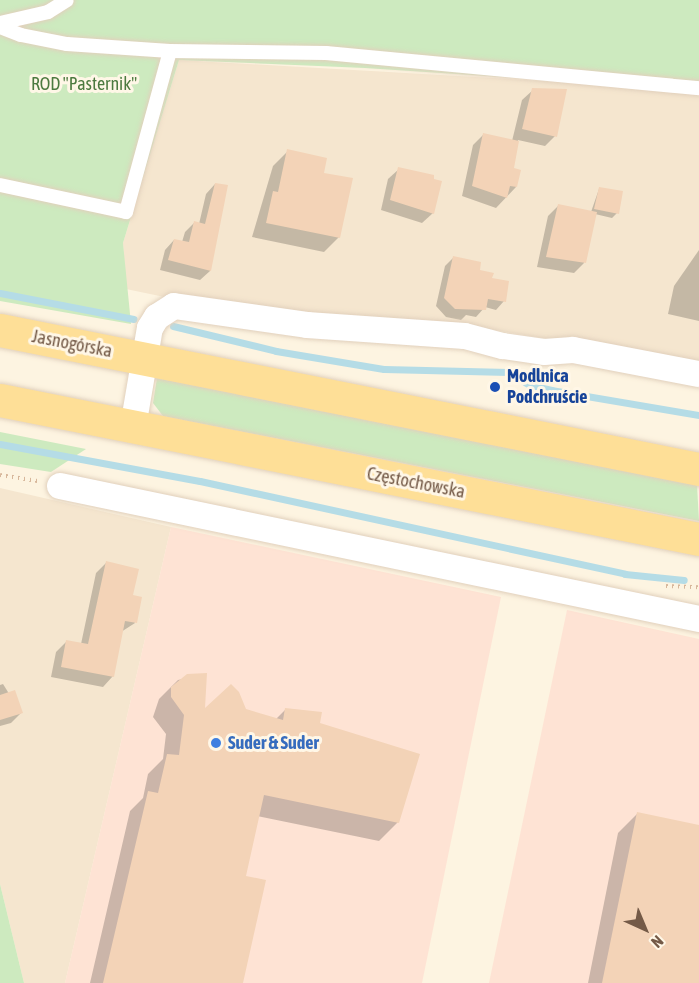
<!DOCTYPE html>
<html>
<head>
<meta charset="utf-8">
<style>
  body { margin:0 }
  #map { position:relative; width:699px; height:983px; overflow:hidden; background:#fdf4e1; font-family:"Asap Condensed",sans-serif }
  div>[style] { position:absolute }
  .residential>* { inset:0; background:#f5e6cf }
  .commercial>* { inset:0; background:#fee3d4 }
  .green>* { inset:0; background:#cdeabf }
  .shadow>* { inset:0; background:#0003 }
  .stream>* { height:7px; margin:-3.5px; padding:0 3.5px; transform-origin:3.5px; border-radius:3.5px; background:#b5dce6 }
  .building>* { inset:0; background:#f3d3b7 }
  .path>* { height:4px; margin-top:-2px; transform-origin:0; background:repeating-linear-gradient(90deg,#d7b79b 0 1.5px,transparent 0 6px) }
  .roads { filter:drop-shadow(0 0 2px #e1d0bc) drop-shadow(0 0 2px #e1d0bc) }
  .service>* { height:14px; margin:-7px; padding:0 7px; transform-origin:7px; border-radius:7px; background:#fff }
  .minor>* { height:26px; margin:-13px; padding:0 13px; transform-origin:13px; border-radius:13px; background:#fff }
  .primary>* { height:33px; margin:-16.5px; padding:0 16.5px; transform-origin:16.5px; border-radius:16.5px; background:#fedf97 }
  .dots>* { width:16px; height:16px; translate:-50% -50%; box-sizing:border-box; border:3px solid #fff7e7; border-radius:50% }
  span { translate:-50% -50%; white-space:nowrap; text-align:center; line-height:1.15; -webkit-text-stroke:6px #fff7e7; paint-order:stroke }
  .park-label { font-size:18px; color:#4c7a3f }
  .street-label { font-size:18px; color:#745a47 }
  .transit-label { font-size:18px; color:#164399; font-weight:700 }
  .left { translate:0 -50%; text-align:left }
  .shop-label { font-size:18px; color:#366cbe; font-weight:700 }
  .north { position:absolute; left:615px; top:899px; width:60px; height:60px; -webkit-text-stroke:4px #fff7e7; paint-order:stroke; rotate:136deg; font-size:16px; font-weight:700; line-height:24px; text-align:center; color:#745a47 }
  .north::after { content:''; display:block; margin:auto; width:21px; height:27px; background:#745a47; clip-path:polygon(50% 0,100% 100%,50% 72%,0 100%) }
</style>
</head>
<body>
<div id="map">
  <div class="residential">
    <i style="clip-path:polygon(179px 60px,699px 90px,699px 364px,465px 325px,227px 310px,126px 289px,123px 243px)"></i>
    <i style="clip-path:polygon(0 488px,171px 527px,65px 983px,24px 983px,0 884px)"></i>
  </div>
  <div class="commercial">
    <i style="clip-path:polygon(171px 527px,501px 597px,422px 983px,65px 983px)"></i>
    <i style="clip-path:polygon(567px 610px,699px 639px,699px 983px,489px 983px)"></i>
  </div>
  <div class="green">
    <i style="clip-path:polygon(0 0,699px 0,699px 90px,365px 68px,179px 60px,123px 243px,131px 324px,0 301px)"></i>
    <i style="clip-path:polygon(157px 378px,697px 485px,699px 521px,163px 416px,153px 403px)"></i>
    <i style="clip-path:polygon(0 432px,86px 449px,51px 472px,0 464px)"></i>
    <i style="clip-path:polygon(0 884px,24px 983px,0 983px)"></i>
  </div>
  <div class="shadow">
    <i style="clip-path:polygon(533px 90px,555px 136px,545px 146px,518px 140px,512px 170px,516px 187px,496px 208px,462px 196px,473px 145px,483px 135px,512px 141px,522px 100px)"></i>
    <i style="clip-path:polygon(288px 151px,322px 174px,339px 237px,324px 252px,252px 237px,273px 166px)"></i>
    <i style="clip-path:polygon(399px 169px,433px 213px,422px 223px,381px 210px,388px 179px)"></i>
    <i style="clip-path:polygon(215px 184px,210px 271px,200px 280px,160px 270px,165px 250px,174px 240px,182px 242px,185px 232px,194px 223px,199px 224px,206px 194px)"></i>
    <i style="clip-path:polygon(599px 189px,617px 213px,612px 218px,595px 214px,584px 263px,574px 273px,537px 267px,548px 216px,558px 206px,591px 212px)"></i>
    <i style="clip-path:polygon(699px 250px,699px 321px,668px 314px,674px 286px)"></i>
    <i style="clip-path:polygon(453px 258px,491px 279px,504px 301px,496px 310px,485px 307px,476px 317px,466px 315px,461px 320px,446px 317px,436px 306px,445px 266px)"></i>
    <i style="clip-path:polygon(106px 563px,135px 623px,121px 632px,113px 676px,103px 687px,51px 677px,56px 652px,67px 641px,81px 644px,96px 573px)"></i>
    <i style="clip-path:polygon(205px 674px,203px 712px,245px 710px,276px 719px,285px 710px,318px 724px,398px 822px,379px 841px,257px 816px,244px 877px,242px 983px,90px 983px,130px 811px,143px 798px,148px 774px,163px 759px,166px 734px,153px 717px,159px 699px,178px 680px)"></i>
    <i style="clip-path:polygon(3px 684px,21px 713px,11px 723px,0 726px,0 685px)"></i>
    <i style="clip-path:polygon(637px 814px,699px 826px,699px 983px,588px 983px,618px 833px)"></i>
  </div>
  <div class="stream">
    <i style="left:0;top:293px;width:136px;rotate:11deg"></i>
    <i style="left:173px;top:326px;width:106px;rotate:13.6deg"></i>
    <i style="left:276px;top:351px;width:109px;rotate:9.5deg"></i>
    <i style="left:384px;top:369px;width:124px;rotate:1.4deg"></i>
    <i style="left:508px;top:372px;width:26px;rotate:31deg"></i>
    <i style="left:530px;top:385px;width:22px;rotate:13deg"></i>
    <i style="left:551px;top:390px;width:150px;rotate:9.6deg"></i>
    <i style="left:0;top:444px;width:203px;rotate:10.5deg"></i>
    <i style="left:200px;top:481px;width:435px;rotate:12.3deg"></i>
    <i style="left:625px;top:574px;width:59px;rotate:5.8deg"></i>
  </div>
  <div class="building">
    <i style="clip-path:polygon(532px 88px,567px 89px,557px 137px,522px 129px)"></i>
    <i style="clip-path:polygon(483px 133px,519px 141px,514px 168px,521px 170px,517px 187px,510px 186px,507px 198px,472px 186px)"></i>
    <i style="clip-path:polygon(287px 149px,327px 158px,324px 173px,353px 178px,340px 238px,266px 223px,273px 191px,278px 192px)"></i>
    <i style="clip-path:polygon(398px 167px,434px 175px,434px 179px,442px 181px,434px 214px,390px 200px)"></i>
    <i style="clip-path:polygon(215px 183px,228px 185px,211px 271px,168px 260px,174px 239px,189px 242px,194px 221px,205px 224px)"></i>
    <i style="clip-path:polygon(599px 187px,623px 191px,619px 214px,594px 209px)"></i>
    <i style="clip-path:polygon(558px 204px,597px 212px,586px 263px,546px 257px)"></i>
    <i style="clip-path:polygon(453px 256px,481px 262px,480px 270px,494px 273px,492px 278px,509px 281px,506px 302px,488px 299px,486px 310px,455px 309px,444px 298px)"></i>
    <i style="clip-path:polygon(106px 561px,139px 569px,133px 595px,142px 597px,137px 623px,125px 621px,114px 677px,61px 667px,66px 640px,88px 644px)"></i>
    <i style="clip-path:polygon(207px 673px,205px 708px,231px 684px,239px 692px,246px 709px,283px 720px,285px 708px,322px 712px,320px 723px,420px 754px,399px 823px,264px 795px,246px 876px,266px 880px,243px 983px,103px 983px,148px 791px,158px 793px,167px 754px,179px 755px,184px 715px,171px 697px,171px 687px,187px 674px)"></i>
    <i style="clip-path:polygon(15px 690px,23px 713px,0 720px,0 695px)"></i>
    <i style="clip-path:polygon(637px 812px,699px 825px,699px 983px,602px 983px)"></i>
  </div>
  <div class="path">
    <i style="left:0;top:475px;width:38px;rotate:9deg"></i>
    <i style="left:666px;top:586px;width:33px;rotate:2deg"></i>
  </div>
  <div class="roads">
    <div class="service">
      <i style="left:0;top:23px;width:49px;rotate:-12.9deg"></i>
      <i style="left:48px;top:12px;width:22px;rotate:-32deg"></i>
      <i style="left:0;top:27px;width:22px;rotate:21deg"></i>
      <i style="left:21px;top:35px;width:47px;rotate:11.1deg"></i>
      <i style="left:67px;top:44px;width:103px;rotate:3.9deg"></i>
      <i style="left:170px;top:51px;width:167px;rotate:105.3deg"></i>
      <i style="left:126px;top:212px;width:129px;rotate:-167.9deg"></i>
      <i style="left:170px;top:51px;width:156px;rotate:0.7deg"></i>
      <i style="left:326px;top:53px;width:375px;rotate:5.4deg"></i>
    </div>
    <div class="minor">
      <i style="left:133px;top:427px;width:100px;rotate:-80.3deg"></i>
      <i style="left:150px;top:328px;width:13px;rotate:-58deg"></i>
      <i style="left:157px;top:317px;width:20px;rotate:-33deg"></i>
      <i style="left:174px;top:306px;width:134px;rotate:8.1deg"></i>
      <i style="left:307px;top:325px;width:158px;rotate:4deg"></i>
      <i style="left:465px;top:336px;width:39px;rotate:15deg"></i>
      <i style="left:503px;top:346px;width:41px;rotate:8.3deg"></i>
      <i style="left:544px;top:352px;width:29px;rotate:-4deg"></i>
      <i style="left:573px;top:350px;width:128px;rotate:10.8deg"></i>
      <i style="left:60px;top:486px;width:653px;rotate:11.76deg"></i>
    </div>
    <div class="primary">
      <i style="left:0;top:330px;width:713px;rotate:11.25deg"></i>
      <i style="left:0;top:400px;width:713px;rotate:11.25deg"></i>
    </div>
  </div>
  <div class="dots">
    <i style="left:495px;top:387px;background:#1a4fb4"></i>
    <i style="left:216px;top:743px;background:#3f7fe0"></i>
  </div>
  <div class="park-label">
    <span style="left:84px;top:84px">ROD "Pasternik"</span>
  </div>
  <div class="street-label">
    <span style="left:72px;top:344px;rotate:11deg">Jasnogórska</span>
    <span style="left:416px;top:483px;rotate:11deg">Częstochowska</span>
  </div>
  <div class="transit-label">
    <span class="left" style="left:507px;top:387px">Modlnica<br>Podchruście</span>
  </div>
  <div class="shop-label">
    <span class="left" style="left:228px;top:743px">Suder &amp; Suder</span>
  </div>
  <div class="north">N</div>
</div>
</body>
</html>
